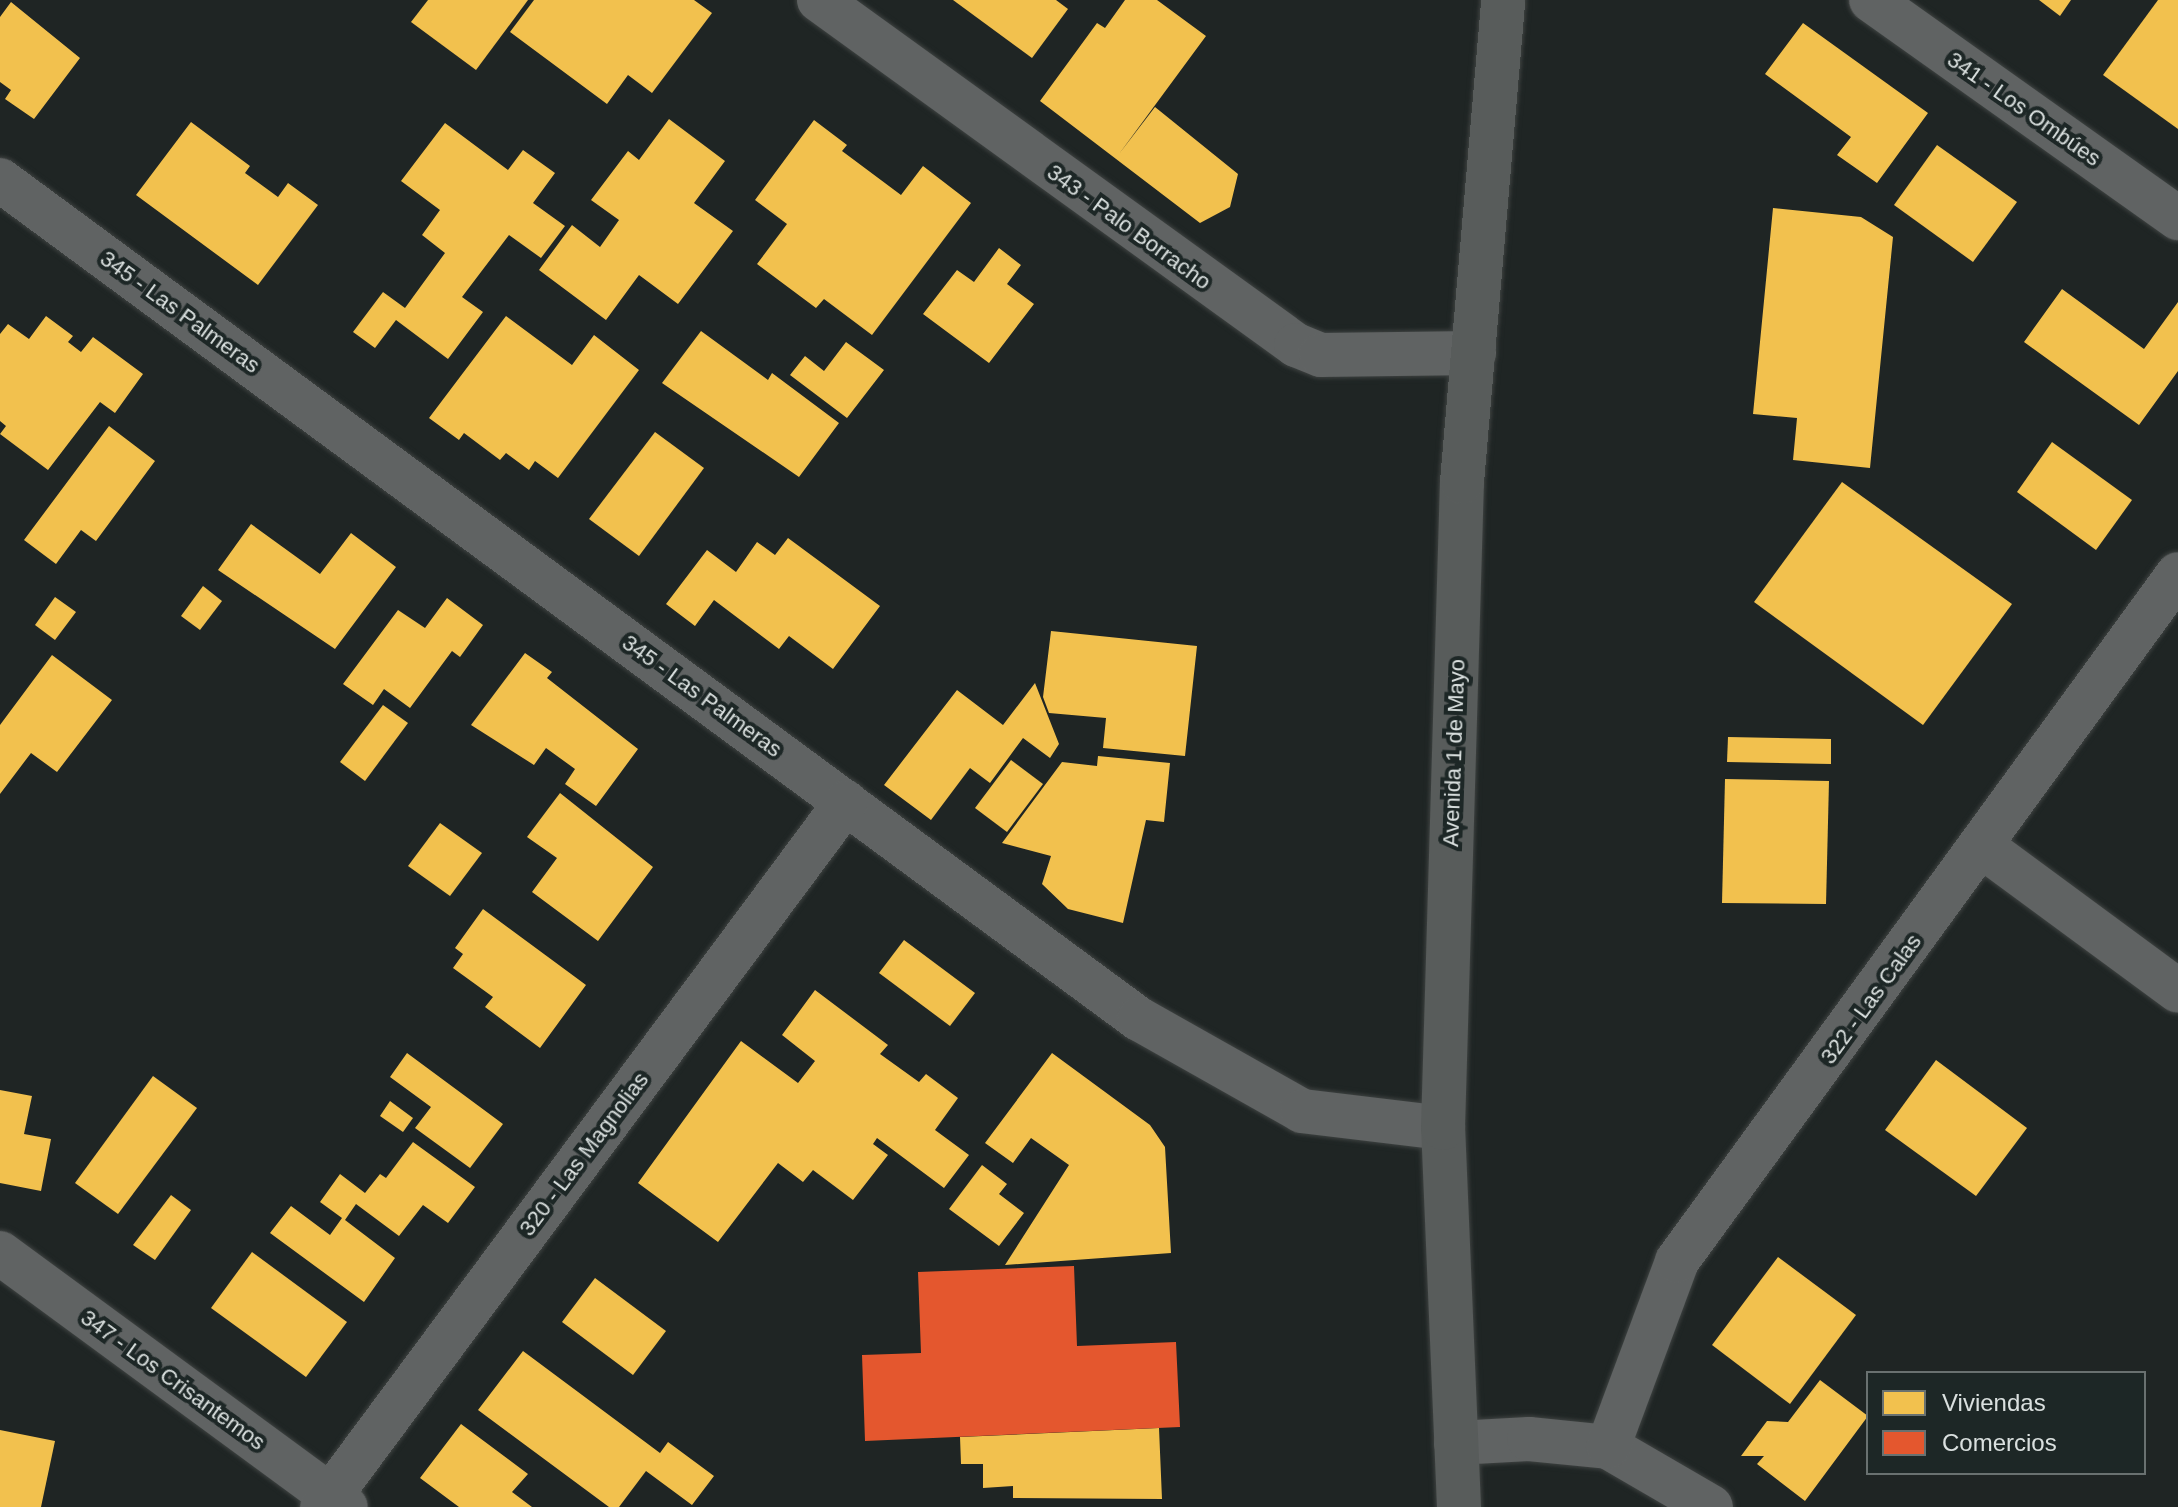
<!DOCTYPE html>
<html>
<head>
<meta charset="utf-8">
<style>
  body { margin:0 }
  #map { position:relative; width:2178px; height:1507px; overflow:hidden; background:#1f2524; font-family:Helvetica,sans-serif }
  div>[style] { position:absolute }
  .homes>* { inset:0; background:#f2c14e }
  .shops>* { inset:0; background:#e4572e }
  .roads { filter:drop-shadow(0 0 2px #3e4241) drop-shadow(0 0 2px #3e4241) }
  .minor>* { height:44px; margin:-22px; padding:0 22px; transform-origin:22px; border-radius:22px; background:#606363 }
  .secondary>* { height:44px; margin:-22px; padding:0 22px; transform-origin:22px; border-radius:22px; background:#585c5b }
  span { translate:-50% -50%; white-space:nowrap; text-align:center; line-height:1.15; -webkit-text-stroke:8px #1d2726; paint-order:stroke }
  .street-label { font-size:22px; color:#dae0df }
  .legend { position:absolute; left:1866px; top:1371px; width:280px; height:104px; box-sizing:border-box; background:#1d2726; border:2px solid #697170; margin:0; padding:10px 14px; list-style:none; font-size:24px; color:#dae0df }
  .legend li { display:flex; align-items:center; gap:16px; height:40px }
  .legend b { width:40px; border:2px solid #697170 }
</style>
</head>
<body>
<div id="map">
  <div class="homes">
    <i style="clip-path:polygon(428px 0,528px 0,476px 70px,411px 22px)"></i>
    <i style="clip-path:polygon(534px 0,694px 0,712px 13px,652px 93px,628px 75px,607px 104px,510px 32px)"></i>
    <i style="clip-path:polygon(953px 0,1056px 0,1068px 9px,1032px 58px)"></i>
    <i style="clip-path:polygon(1125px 0,1157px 0,1206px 36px,1119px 154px,1155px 107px,1238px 174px,1230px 207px,1200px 223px,1040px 101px,1097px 23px,1105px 28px)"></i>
    <i style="clip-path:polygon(2039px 0,2071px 0,2060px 16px)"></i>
    <i style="clip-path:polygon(2158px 0,2178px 0,2178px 129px,2103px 75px)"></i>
    <i style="clip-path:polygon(11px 2px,80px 58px,34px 119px,5px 99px,11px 90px,0 82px,0 17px)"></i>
    <i style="clip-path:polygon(1803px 23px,1928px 113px,1877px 183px,1837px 155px,1851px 137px,1765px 74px)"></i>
    <i style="clip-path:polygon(669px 119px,725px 161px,694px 203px,733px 231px,678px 304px,639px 275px,606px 320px,539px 270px,572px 225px,600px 247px,619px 220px,591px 200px,628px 151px,639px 160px)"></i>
    <i style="clip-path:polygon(814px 120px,847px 145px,842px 151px,901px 195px,923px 166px,971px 203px,872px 335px,824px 299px,816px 308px,757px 264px,787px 224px,755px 200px)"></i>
    <i style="clip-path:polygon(191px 122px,250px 166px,245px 173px,278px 197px,288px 183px,318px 205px,258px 285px,136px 195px)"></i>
    <i style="clip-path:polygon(445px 123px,508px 170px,523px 150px,555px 173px,533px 203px,565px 226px,541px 258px,509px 235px,462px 297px,483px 312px,448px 359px,396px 320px,375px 348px,353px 332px,383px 292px,405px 308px,445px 253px,422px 235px,440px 210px,401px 181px)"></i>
    <i style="clip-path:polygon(1937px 145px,2017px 202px,1973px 262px,1894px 205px)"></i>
    <i style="clip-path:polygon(1773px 208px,1861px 217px,1893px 237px,1870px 468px,1793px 460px,1797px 418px,1753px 414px)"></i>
    <i style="clip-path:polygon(999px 248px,1021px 265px,1007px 284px,1034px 304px,989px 363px,923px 314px,957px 270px,974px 282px)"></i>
    <i style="clip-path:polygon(2062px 289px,2144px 349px,2178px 302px,2178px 371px,2139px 425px,2024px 342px)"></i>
    <i style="clip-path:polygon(46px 316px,73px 336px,68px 342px,81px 352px,93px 337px,143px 374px,115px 413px,100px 402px,48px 470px,0 434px,6px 426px,0 421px,0 334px,8px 324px,29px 339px)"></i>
    <i style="clip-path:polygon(506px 316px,572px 365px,594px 335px,639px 370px,558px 478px,535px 461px,529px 470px,506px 453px,500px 460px,464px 433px,459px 440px,429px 418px)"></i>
    <i style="clip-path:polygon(701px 331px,768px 380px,772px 373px,839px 423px,799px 477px,662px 383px)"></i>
    <i style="clip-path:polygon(846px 342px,884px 370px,847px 418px,790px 375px,805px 356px,824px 371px)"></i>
    <i style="clip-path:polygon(109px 426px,155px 461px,96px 541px,81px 530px,56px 564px,24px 540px)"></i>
    <i style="clip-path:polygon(655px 432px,704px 468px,639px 556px,589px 519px)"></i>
    <i style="clip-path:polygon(2052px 442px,2132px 500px,2096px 550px,2017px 492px)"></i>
    <i style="clip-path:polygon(1842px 482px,2012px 604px,1923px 725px,1754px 602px)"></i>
    <i style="clip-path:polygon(251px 524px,320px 574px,351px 533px,396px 567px,335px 649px,218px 570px)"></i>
    <i style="clip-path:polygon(788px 538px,880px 606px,833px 669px,789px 636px,779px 649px,714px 600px,695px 626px,666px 604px,707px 550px,736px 572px,757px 542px,775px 555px)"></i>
    <i style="clip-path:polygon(203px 586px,222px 601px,200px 630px,181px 616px)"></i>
    <i style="clip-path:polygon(55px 597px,76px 612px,55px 640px,35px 625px)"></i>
    <i style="clip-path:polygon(447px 598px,483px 625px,460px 657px,452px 651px,410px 708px,384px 689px,373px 705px,343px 684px,398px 610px,425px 628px)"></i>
    <i style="clip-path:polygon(1051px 631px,1197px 646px,1185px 756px,1103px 748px,1106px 718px,1049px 713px,1043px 697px)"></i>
    <i style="clip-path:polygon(525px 653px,552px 672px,547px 678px,638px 749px,596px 806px,565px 784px,575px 769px,546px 748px,534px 765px,471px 725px)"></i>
    <i style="clip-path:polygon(52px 655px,112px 700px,57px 772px,31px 753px,0 794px,0 725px)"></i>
    <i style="clip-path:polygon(1035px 683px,1059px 744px,1050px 758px,1023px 738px,990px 783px,970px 768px,931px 820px,884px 785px,957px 690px,1003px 725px)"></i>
    <i style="clip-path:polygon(383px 705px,408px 723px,365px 781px,340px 762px)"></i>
    <i style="clip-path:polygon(1728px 737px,1831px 739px,1831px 764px,1727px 762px)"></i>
    <i style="clip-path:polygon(1098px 756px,1170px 763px,1164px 822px,1146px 820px,1123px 923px,1068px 909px,1042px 884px,1051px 856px,1002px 843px,1062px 762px,1097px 766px)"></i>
    <i style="clip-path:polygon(1011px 760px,1043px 784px,1007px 832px,975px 808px)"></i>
    <i style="clip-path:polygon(1725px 779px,1829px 781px,1826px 904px,1722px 903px)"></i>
    <i style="clip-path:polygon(560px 793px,653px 867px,598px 941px,532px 892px,557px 858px,527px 837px)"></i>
    <i style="clip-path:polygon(440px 823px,482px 853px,450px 896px,408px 866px)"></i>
    <i style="clip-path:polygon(483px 909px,586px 985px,540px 1048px,485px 1007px,493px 997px,453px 968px,463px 954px,455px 948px)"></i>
    <i style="clip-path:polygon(904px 940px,975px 993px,950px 1026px,879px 973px)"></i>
    <i style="clip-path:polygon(815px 990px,888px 1045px,880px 1054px,919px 1082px,926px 1074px,958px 1098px,935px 1130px,969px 1155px,944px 1188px,877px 1138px,873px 1144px,888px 1155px,853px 1200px,813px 1170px,803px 1182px,778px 1163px,718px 1242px,638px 1183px,741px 1041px,798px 1083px,815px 1061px,782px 1035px)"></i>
    <i style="clip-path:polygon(407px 1053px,503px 1124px,470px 1168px,415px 1128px,431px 1107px,390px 1077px)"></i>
    <i style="clip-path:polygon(1052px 1053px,1150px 1125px,1165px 1147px,1171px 1253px,1005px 1265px,1069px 1165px,1031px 1138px,1013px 1163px,985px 1143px)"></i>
    <i style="clip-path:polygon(1936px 1060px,2027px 1128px,1976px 1196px,1885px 1130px)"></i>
    <i style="clip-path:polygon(153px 1076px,197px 1108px,118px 1214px,75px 1183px)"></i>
    <i style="clip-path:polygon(0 1090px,32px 1096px,24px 1134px,51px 1139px,41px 1191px,0 1183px)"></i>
    <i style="clip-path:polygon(390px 1101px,413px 1118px,403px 1132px,380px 1116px)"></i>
    <i style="clip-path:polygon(413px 1142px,475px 1187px,448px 1223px,423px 1205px,399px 1236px,356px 1204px,345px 1220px,395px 1258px,364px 1302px,270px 1233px,291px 1206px,330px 1235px,342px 1218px,320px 1202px,340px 1174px,365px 1193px,380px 1174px,386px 1178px)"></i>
    <i style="clip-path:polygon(982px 1165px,1007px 1184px,999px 1194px,1024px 1213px,999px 1246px,949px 1209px)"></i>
    <i style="clip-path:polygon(171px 1195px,191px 1210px,155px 1260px,133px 1245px)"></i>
    <i style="clip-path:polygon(252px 1252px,347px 1322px,306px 1377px,211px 1308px)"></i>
    <i style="clip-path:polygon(1778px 1257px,1856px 1315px,1790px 1404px,1712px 1345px)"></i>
    <i style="clip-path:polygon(595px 1278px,666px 1331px,633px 1375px,562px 1322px)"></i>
    <i style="clip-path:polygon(523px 1351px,660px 1453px,668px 1442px,714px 1476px,692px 1505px,646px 1471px,619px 1507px,609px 1507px,478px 1410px)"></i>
    <i style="clip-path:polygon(1820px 1380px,1868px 1416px,1805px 1501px,1757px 1464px,1764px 1456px,1741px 1456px,1767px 1421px,1788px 1422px)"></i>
    <i style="clip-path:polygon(461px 1424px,528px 1474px,512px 1492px,532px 1507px,459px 1507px,420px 1478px)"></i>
    <i style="clip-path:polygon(1159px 1428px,1162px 1499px,1013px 1498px,1013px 1486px,983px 1488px,983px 1464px,961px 1464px,960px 1437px)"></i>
    <i style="clip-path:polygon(0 1430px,55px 1441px,41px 1507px,0 1507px)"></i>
  </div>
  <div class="shops">
    <i style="clip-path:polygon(1074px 1266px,1077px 1346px,1176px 1342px,1180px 1427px,865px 1441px,862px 1355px,921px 1353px,918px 1272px)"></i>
  </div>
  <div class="roads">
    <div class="minor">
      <i style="left:819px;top:0;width:589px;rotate:35.88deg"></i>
      <i style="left:1296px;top:345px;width:27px;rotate:22deg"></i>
      <i style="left:1321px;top:355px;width:153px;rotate:-0.7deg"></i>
      <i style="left:1871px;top:0;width:377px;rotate:35.4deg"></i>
      <i style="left:0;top:180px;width:1415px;rotate:36.38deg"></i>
      <i style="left:1139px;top:1019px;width:187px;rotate:29.4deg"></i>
      <i style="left:1302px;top:1111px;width:142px;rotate:6.9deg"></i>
      <i style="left:1983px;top:847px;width:242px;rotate:36.4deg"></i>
      <i style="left:0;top:1253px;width:429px;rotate:36.3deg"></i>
      <i style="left:1456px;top:1443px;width:73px;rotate:-3.1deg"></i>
      <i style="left:1529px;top:1439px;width:79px;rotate:5.8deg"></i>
      <i style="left:1608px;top:1447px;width:119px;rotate:30.2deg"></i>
      <i style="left:1608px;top:1447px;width:198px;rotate:-69.6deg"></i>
      <i style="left:1677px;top:1261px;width:850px;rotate:-53.9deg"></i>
      <i style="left:322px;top:1507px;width:878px;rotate:-53.38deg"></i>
    </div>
    <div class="secondary">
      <i style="left:1459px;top:1507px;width:379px;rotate:-92.4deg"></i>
      <i style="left:1443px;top:1128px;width:646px;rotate:-88.32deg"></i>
      <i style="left:1462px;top:482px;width:484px;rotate:-85.1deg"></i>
    </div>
  </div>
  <div class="street-label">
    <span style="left:2024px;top:109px;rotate:35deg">341 - Los Ombúes</span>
    <span style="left:1129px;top:227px;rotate:36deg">343 - Palo Borracho</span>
    <span style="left:180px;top:312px;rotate:36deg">345 - Las Palmeras</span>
    <span style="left:702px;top:696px;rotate:36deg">345 - Las Palmeras</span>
    <span style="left:1454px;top:753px;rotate:-88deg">Avenida 1 de Mayo</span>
    <span style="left:1871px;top:999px;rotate:-54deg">322 - Las Calas</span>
    <span style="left:584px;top:1154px;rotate:-53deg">320 - Las Magnolias</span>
    <span style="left:173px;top:1380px;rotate:36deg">347 - Los Crisantemos</span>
  </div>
  <ul class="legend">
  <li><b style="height:22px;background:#f2c14e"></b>Viviendas</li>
  <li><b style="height:22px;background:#e4572e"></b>Comercios</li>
  </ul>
</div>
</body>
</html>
